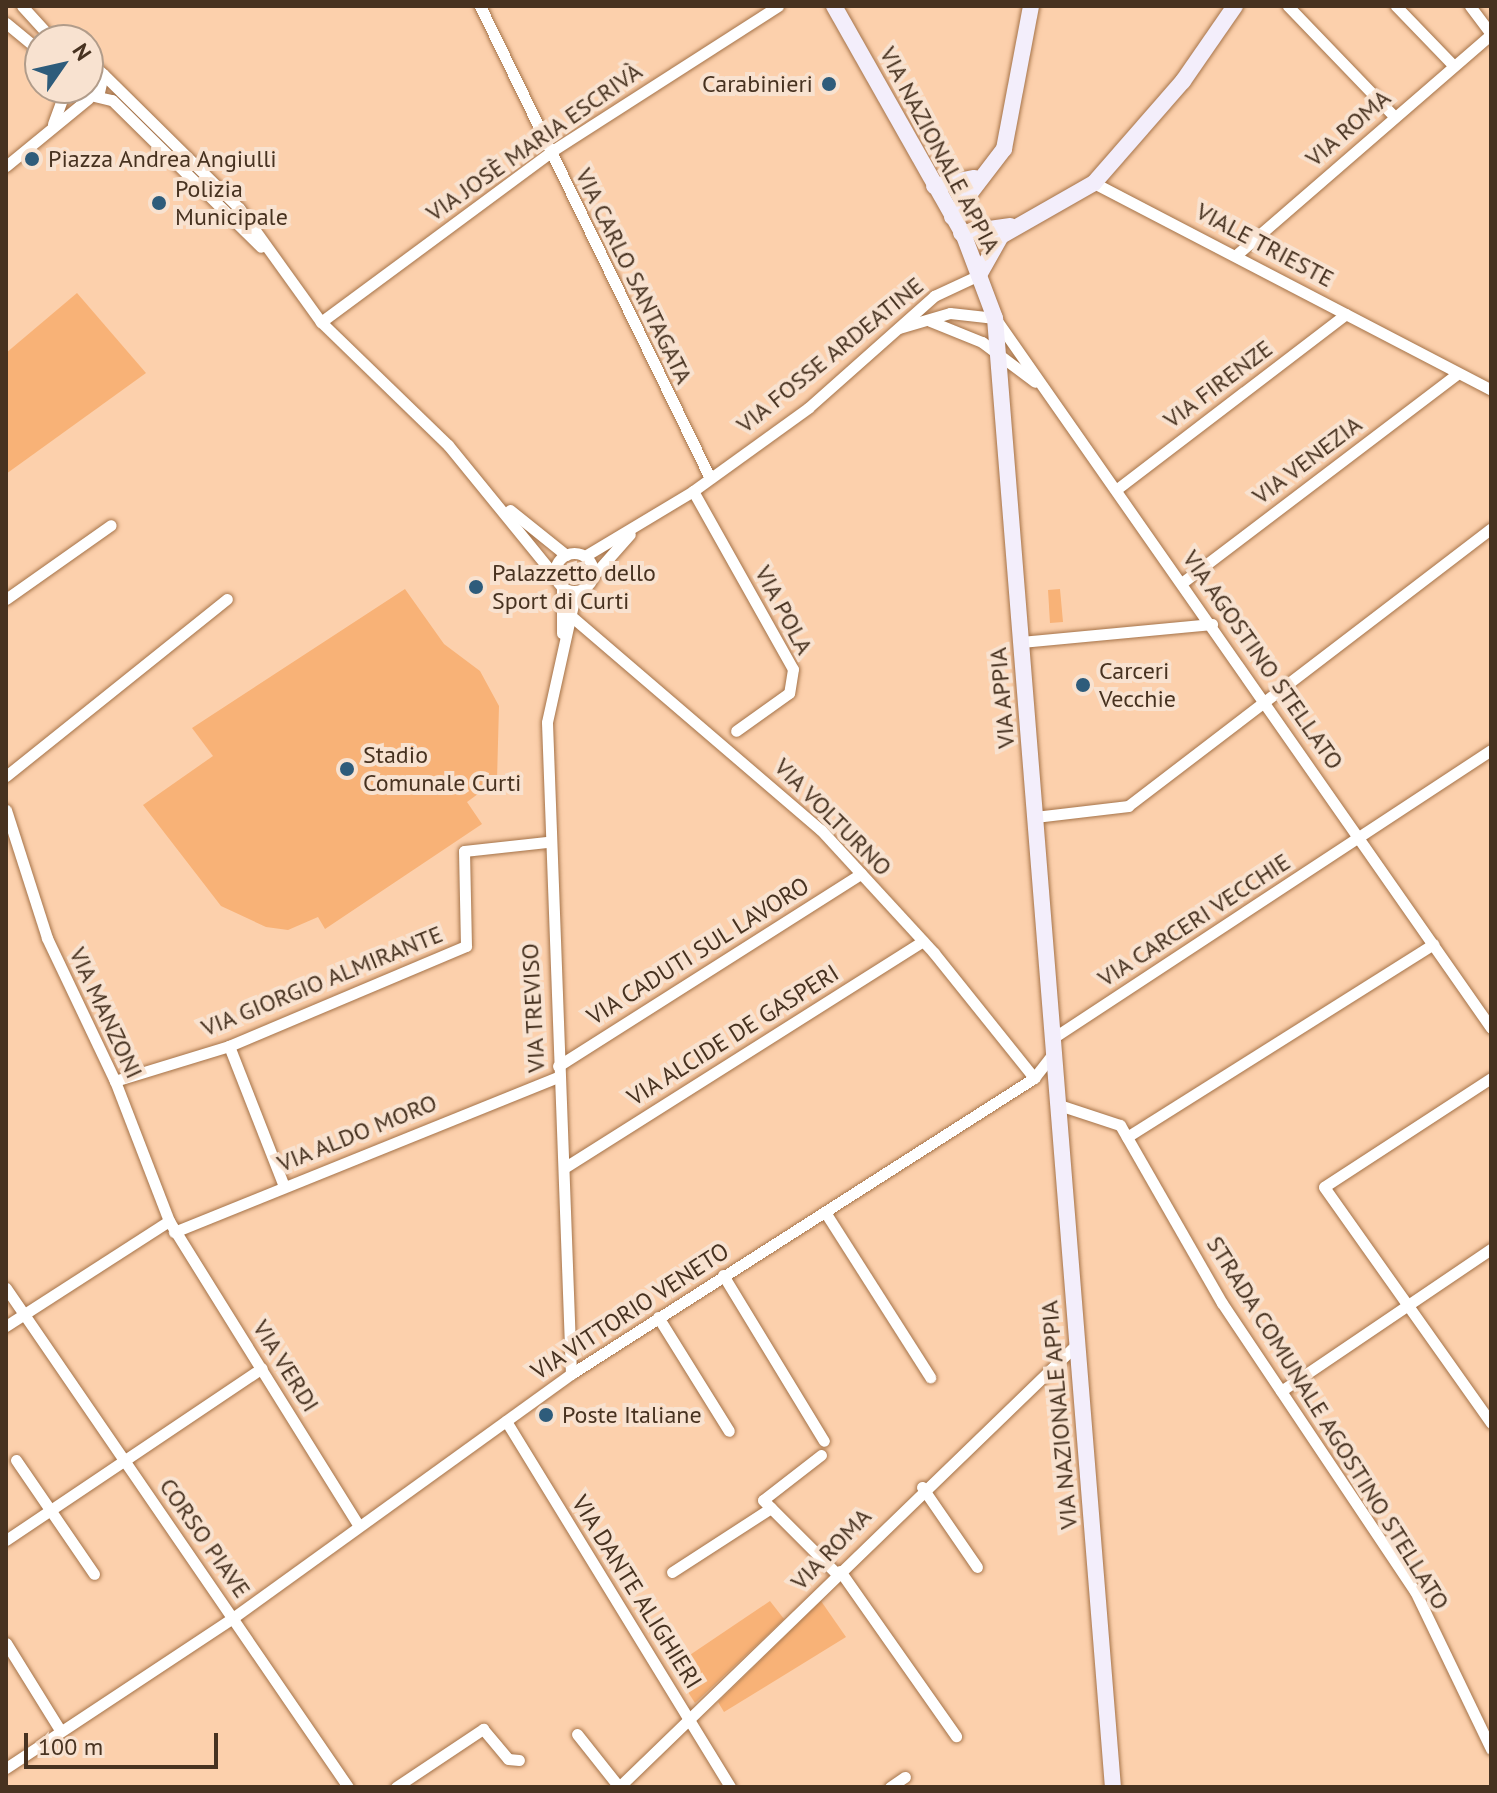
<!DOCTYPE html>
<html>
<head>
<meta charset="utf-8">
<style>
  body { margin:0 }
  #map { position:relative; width:1497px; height:1793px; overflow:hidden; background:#fcd0ac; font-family:"PT Sans",sans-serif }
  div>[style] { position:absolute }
  .green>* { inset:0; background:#f8b277 }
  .roads { filter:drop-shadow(0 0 2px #a57349) drop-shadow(0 0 2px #a57349) }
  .street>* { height:11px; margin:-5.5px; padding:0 5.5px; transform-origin:5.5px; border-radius:5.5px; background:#fff }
  .street>.ring { margin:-5.5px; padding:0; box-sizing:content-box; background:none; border:11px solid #fff; border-radius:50% }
  .secondary>* { height:16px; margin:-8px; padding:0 8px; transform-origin:8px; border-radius:8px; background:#f3eefb }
  .dots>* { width:22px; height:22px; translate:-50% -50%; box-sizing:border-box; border:4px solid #f8e2d0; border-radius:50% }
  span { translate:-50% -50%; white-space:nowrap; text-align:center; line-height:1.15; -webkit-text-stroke:8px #f8e2d0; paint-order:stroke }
  .poi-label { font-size:24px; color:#473220 }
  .right { translate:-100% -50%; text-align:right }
  .left { translate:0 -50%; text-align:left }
  .street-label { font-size:24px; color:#473220 }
  .frame { position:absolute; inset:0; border:8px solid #473220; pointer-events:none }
  .north { position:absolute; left:24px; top:24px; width:80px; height:80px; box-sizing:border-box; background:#f8e2d0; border:2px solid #b19c8a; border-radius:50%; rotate:56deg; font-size:22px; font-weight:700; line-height:32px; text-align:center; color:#473220 }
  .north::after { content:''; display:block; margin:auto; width:28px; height:36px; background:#2e5c7b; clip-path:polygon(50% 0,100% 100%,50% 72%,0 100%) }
  .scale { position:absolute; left:24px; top:1733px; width:194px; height:36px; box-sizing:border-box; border:4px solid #473220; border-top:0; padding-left:10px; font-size:24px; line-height:28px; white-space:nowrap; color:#473220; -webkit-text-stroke:6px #f8e2d0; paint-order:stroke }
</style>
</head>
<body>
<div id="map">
  <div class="green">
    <i style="clip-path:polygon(77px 293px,146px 373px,6px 474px,6px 353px)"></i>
    <i style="clip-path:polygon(405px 589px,444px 644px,480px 671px,499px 706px,497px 780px,467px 802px,482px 824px,325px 929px,318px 917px,288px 930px,266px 927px,221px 906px,143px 805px,213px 756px,192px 728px)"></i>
    <i style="clip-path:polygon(1060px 589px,1063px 622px,1050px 623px,1048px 590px)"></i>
    <i style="clip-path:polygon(770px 1601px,784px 1619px,695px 1703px,672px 1667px)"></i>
    <i style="clip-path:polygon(821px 1601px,846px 1637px,724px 1712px,718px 1702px)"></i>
  </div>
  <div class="roads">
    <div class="street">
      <i style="left:22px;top:6px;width:46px;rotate:47.6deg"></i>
      <i style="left:480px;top:6px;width:525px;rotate:64.02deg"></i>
      <i style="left:1288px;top:6px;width:154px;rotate:46.1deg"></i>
      <i style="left:1396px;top:6px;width:83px;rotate:46deg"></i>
      <i style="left:1470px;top:6px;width:35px;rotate:53deg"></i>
      <i style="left:6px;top:23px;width:44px;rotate:39.5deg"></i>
      <i style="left:103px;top:74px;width:191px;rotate:44.6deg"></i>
      <i style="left:239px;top:208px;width:140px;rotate:54.3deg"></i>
      <i style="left:321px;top:322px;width:177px;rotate:44.1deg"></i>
      <i style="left:448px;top:445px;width:169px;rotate:50.8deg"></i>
      <i style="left:67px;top:88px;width:18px;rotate:38deg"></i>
      <i style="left:81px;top:99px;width:19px;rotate:-21deg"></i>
      <i style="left:99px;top:92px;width:18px;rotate:-77deg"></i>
      <i style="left:103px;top:74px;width:21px;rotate:-137deg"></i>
      <i style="left:94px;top:96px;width:18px;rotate:13deg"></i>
      <i style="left:112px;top:100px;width:209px;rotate:44.6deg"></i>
      <i style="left:53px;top:124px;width:38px;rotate:-70deg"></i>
      <i style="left:6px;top:166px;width:106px;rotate:-39.3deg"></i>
      <i style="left:1094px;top:183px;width:448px;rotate:27.5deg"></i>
      <i style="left:1235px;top:256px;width:339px;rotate:-40.9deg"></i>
      <i style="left:930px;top:321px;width:56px;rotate:22deg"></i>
      <i style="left:982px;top:342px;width:66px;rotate:37deg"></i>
      <i style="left:321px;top:322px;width:284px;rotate:-36.5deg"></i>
      <i style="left:549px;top:153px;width:272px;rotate:-32.7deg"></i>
      <i style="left:899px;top:328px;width:53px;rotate:-16.4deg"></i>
      <i style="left:950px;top:313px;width:45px;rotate:6.3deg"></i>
      <i style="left:995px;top:318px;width:866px;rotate:55.06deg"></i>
      <i style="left:1117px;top:489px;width:288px;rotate:-37.4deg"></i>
      <i style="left:693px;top:491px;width:204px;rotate:60.7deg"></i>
      <i style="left:793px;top:669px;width:24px;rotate:99deg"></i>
      <i style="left:789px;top:693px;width:65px;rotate:144.4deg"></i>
      <i style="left:510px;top:510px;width:72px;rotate:38.8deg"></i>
      <i class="ring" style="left:555px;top:553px;width:27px;height:27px"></i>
      <i style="left:585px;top:556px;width:126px;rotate:-31deg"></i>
      <i style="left:693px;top:491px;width:142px;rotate:-35.8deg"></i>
      <i style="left:808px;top:408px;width:169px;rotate:-41.6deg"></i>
      <i style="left:934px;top:296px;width:50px;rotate:-25deg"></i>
      <i style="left:592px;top:577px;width:57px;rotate:-48.5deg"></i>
      <i style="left:1183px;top:582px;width:345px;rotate:-37.2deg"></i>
      <i style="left:6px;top:599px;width:128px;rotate:-35.2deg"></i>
      <i style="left:571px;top:616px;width:329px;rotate:40.6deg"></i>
      <i style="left:821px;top:830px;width:167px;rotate:47.4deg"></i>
      <i style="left:934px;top:953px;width:160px;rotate:51.3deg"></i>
      <i style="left:562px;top:633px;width:46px;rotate:-90deg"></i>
      <i style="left:1021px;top:642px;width:192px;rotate:-5.4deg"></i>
      <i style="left:6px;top:776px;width:283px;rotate:-38.7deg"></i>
      <i style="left:6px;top:810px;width:134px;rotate:72.2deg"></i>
      <i style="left:47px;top:938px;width:158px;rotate:64.6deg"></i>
      <i style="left:115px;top:1081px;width:150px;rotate:68.9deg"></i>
      <i style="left:169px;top:1221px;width:358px;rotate:58.1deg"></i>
      <i style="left:1035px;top:817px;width:94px;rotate:-6.7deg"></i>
      <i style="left:1128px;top:806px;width:457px;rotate:-37.4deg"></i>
      <i style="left:1053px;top:1038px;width:524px;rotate:-33.33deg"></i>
      <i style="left:229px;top:1046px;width:150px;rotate:68.6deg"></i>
      <i style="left:558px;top:1066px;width:359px;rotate:-32.4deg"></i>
      <i style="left:1491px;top:1078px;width:199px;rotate:146.9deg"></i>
      <i style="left:1324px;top:1187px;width:289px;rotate:54.7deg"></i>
      <i style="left:115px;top:1081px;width:119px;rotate:-17.1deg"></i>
      <i style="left:229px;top:1046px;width:257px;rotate:-22.9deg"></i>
      <i style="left:466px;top:946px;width:95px;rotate:-91.2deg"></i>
      <i style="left:464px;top:851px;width:83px;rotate:-6.2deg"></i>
      <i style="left:1059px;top:1105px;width:64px;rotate:18.2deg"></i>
      <i style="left:1120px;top:1125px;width:205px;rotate:60.2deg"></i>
      <i style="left:1222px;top:1303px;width:347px;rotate:56.2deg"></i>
      <i style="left:1415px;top:1591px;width:175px;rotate:64.3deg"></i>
      <i style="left:1127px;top:1137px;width:362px;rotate:-32.2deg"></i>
      <i style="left:567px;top:1166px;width:421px;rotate:-32.3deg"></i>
      <i style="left:825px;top:1212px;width:196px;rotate:57.5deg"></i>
      <i style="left:174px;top:1232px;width:414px;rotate:-22deg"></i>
      <i style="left:723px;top:1275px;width:194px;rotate:58.7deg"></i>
      <i style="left:6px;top:1288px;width:605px;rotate:55.57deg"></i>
      <i style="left:658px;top:1317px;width:134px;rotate:58.1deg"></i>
      <i style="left:6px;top:1326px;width:194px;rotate:-32.8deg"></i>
      <i style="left:571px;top:1374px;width:652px;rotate:-92.11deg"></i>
      <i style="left:547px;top:722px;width:134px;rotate:-77.5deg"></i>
      <i style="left:1281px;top:1391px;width:254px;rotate:-34.1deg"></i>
      <i style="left:506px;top:1421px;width:429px;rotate:58.5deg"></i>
      <i style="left:821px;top:1455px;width:73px;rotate:142.2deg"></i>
      <i style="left:763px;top:1500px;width:105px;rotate:45deg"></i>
      <i style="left:16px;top:1460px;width:138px;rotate:55.6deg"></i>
      <i style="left:922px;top:1487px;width:97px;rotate:55.5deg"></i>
      <i style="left:6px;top:1540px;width:308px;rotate:-33.9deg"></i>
      <i style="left:840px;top:1571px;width:202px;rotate:54.9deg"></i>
      <i style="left:672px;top:1572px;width:118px;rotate:-32.9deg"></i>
      <i style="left:6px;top:1643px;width:102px;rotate:58.2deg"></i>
      <i style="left:577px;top:1734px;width:68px;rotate:51.6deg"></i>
      <i style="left:619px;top:1787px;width:639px;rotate:-44.05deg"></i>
      <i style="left:6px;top:1768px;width:273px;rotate:-33.5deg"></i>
      <i style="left:234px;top:1617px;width:415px;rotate:-35.8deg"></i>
      <i style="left:571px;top:1374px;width:550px;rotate:-32.59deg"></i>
      <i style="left:1034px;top:1078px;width:33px;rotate:-52deg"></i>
      <i style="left:396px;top:1787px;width:105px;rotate:-33.7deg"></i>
      <i style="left:483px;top:1729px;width:39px;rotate:50deg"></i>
      <i style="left:508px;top:1759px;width:11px;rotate:5deg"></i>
      <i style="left:890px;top:1787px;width:18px;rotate:-34deg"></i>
    </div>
    <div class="secondary">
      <i style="left:834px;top:6px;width:264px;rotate:60.5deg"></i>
      <i style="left:964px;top:236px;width:88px;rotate:69.3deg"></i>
      <i style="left:995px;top:318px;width:1474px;rotate:85.41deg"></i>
      <i style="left:934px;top:186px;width:41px;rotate:-11.3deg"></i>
      <i style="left:952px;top:217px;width:86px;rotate:-52.6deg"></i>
      <i style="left:1004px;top:149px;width:146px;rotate:-79.3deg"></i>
      <i style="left:961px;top:233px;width:50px;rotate:-8deg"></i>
      <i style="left:979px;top:275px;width:45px;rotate:-60.6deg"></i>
      <i style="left:1001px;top:236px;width:107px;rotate:-29.7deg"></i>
      <i style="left:1094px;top:183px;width:135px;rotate:-48.9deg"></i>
      <i style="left:1183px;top:81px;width:91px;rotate:-55.3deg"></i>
    </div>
  </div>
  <div class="dots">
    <i style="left:829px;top:84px;background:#2e5c7b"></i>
    <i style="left:32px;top:159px;background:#2e5c7b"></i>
    <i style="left:159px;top:203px;background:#2e5c7b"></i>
    <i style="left:476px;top:587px;background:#2e5c7b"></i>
    <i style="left:1083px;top:685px;background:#2e5c7b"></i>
    <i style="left:347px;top:769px;background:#2e5c7b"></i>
    <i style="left:546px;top:1415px;background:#2e5c7b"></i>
  </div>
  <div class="poi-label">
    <span class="right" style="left:813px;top:84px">Carabinieri</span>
    <span class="left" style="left:48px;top:159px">Piazza Andrea Angiulli</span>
    <span class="left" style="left:175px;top:203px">Polizia<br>Municipale</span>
    <span class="left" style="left:492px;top:587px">Palazzetto dello<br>Sport di Curti</span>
    <span class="left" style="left:1099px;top:685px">Carceri<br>Vecchie</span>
    <span class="left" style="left:363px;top:769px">Stadio<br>Comunale Curti</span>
    <span class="left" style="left:562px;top:1415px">Poste Italiane</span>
  </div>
  <div class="street-label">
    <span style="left:1348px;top:128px;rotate:-41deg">VIA ROMA</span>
    <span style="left:534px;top:142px;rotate:-35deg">VIA JOSÈ MARIA ESCRIVÀ</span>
    <span style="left:940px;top:150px;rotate:62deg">VIA NAZIONALE APPIA</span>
    <span style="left:1265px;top:245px;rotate:28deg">VIALE TRIESTE</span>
    <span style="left:634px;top:276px;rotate:64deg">VIA CARLO SANTAGATA</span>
    <span style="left:830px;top:355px;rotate:-39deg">VIA FOSSE ARDEATINE</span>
    <span style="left:1218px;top:384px;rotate:-37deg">VIA FIRENZE</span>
    <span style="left:1307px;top:460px;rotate:-37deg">VIA VENEZIA</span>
    <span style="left:784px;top:610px;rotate:62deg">VIA POLA</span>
    <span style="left:1263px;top:660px;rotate:55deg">VIA AGOSTINO STELLATO</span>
    <span style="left:1002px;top:698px;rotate:-95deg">VIA APPIA</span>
    <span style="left:833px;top:817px;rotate:45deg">VIA VOLTURNO</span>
    <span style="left:1194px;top:920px;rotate:-33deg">VIA CARCERI VECCHIE</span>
    <span style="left:698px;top:951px;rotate:-32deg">VIA CADUTI SUL LAVORO</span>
    <span style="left:322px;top:981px;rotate:-22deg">VIA GIORGIO ALMIRANTE</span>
    <span style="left:533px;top:1008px;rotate:-93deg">VIA TREVISO</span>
    <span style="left:106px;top:1013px;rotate:65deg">VIA MANZONI</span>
    <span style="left:733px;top:1035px;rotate:-32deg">VIA ALCIDE DE GASPERI</span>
    <span style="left:357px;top:1133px;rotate:-22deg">VIA ALDO MORO</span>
    <span style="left:630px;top:1311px;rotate:-33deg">VIA VITTORIO VENETO</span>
    <span style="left:286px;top:1366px;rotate:58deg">VIA VERDI</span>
    <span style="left:1059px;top:1415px;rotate:-95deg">VIA NAZIONALE APPIA</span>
    <span style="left:1328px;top:1423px;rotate:58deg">STRADA COMUNALE AGOSTINO STELLATO</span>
    <span style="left:205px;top:1538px;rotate:55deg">CORSO PIAVE</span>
    <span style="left:831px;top:1549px;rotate:-46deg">VIA ROMA</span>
    <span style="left:637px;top:1592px;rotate:58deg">VIA DANTE ALIGHIERI</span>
  </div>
  <div class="frame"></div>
  <div class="north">N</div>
  <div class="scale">100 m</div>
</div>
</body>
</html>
